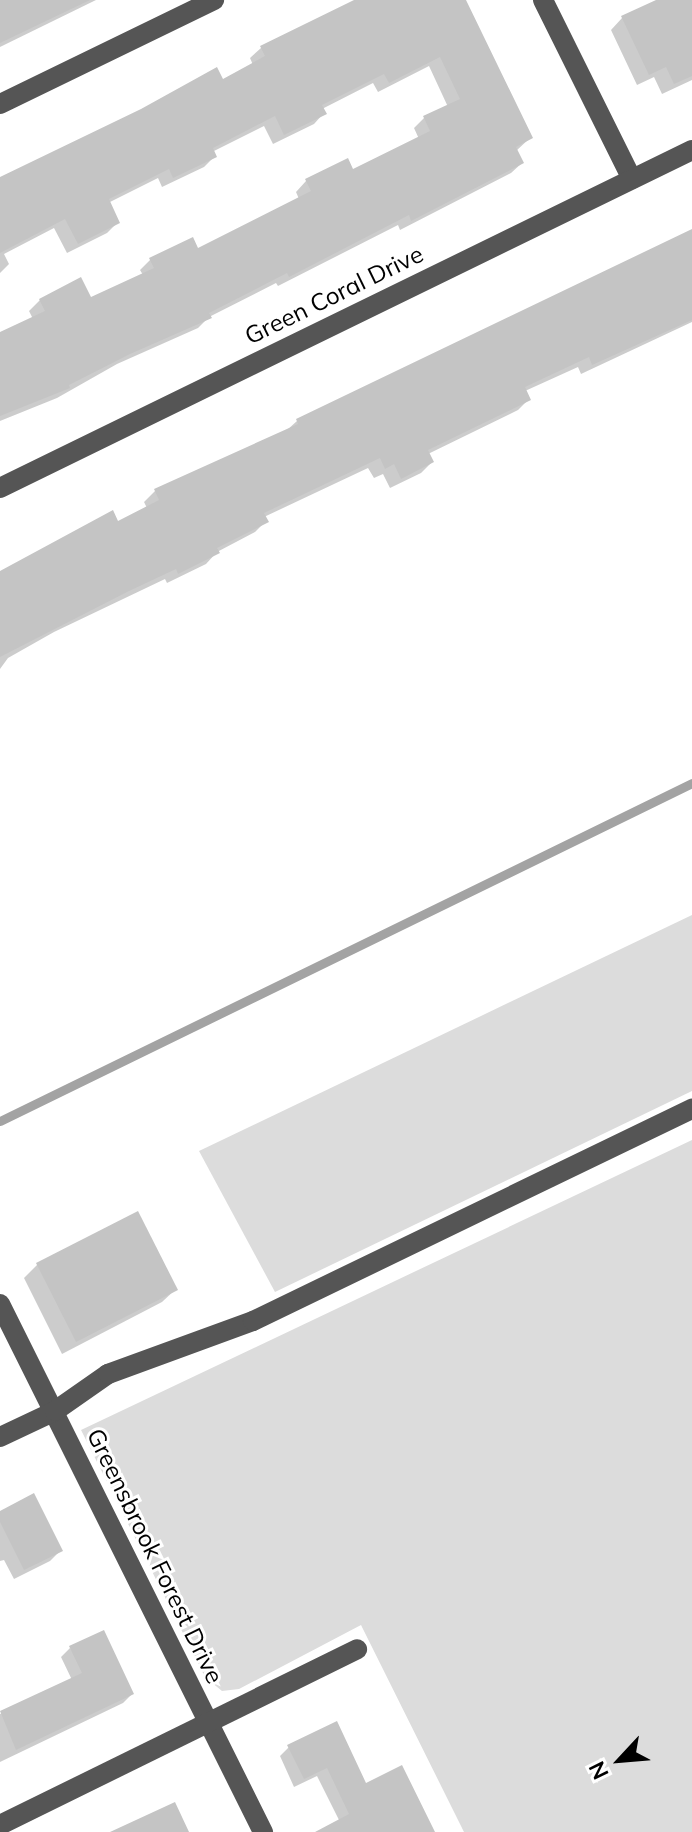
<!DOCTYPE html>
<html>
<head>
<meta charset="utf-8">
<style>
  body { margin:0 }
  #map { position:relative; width:692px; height:1832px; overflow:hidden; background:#fff; font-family:Mulish,sans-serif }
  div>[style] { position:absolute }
  .green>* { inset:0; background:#dcdcdc }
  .shadow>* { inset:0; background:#0003 }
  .stream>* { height:9px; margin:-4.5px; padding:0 4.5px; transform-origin:4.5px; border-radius:4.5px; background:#a3a3a3 }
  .building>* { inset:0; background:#c4c4c4 }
  .minor>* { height:20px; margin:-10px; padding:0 10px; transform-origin:10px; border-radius:10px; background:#555 }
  span { translate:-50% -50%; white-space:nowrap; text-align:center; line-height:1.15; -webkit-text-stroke:6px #fff; paint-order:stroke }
  .street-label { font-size:24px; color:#000 }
  .north { position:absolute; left:580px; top:1720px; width:80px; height:80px; -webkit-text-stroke:6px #fff; paint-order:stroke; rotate:244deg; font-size:22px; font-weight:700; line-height:32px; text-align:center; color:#000 }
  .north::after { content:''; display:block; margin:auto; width:28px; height:36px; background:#000; clip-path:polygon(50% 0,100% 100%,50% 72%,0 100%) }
</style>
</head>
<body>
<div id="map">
  <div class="green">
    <i style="clip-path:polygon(692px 915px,692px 1091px,275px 1292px,199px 1151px)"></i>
    <i style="clip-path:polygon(692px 1140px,692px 1832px,464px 1832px,361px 1625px,239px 1689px,222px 1691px,205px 1677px,81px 1430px)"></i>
  </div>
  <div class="shadow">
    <i style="clip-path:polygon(0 0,96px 0,0 47px)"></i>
    <i style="clip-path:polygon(362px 0,464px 0,530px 138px,516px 151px,522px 163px,511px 173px,400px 230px,398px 225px,278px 286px,276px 283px,209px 317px,198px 328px,117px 364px,57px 398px,0 421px,0 334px,33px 319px,29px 311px,40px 300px,90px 300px,143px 275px,140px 270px,151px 259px,197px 250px,299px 199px,296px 192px,306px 181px,352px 172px,419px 139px,414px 128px,424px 118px,448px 107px,429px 66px,378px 92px,373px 83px,322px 109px,324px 113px,314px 124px,273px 144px,264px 126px,212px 152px,215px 156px,204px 167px,162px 187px,158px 178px,108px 203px,118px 222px,107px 233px,67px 253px,54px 228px,4px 254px,9px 264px,0 273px,0 180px,222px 82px,253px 65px,250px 58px,261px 48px)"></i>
    <i style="clip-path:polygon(660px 0,692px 0,692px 80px,662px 94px,654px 77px,637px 85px,611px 30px,622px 18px)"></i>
    <i style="clip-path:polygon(692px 232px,692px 322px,581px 374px,578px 367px,525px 391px,529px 399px,518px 410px,428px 454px,432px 462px,421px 473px,390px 488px,383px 474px,374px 478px,368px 468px,264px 517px,266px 521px,255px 532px,217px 552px,206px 564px,167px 583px,165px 579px,54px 632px,8px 658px,0 669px,0 572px,112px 513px,117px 524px,147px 508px,144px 502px,155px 491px,287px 430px,297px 421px)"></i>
    <i style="clip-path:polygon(137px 1214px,176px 1289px,162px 1302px,62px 1354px,24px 1278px,37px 1265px)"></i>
    <i style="clip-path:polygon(0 1513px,60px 1551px,50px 1561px,14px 1579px,4px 1560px,0 1561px)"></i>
    <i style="clip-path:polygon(70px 1648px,132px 1694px,123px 1703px,0 1762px,0 1714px,72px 1680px,61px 1657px)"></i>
    <i style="clip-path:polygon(289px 1747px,366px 1786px,433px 1832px,324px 1832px,340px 1822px,317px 1776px,294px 1787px,280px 1756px)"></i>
  </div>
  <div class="stream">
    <i style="left:0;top:1121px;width:770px;rotate:-26.03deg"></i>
  </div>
  <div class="building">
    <i style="clip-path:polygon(0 0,90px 0,0 43px)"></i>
    <i style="clip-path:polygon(354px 0,466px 0,533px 138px,516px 147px,524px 163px,411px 221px,409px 215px,289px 277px,287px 273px,209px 313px,212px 318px,130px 354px,69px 385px,70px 388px,0 416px,0 332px,45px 311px,39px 299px,81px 277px,91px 297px,154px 268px,149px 258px,193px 237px,198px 248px,311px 191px,305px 179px,348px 158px,353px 169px,430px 131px,423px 116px,460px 99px,440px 57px,389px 83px,384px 74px,322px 105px,327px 114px,284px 135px,275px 116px,213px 148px,217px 157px,173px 178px,169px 169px,109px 199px,120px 223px,78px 244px,65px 219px,0 253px,0 177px,141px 109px,217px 67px,223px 79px,265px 56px,260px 46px)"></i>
    <i style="clip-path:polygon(656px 0,692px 0,692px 76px,674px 84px,666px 67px,649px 75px,621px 16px)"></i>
    <i style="clip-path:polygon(692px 229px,692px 320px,592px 365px,589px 357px,525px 387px,531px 400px,428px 450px,434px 462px,401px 479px,394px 464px,385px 469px,380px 458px,264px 513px,269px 522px,217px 548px,220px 553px,178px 574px,176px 569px,129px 591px,0 657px,0 571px,113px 510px,118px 521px,159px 500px,154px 489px,298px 424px,296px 419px)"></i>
    <i style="clip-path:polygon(138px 1211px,178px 1290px,76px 1342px,36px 1263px)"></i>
    <i style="clip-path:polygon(34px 1493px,63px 1551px,24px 1570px,0 1522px,0 1511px)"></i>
    <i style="clip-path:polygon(104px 1630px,134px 1694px,16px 1750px,0 1711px,82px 1673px,69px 1646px)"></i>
    <i style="clip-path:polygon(337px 1721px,366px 1783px,402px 1765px,435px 1832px,315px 1832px,349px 1814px,327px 1768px,304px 1779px,287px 1745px)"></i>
    <i style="clip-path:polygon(175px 1802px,189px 1832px,110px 1832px)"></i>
  </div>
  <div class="minor">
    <i style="left:543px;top:0;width:200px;rotate:63.6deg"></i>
    <i style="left:0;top:104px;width:238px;rotate:-25.9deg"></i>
    <i style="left:0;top:488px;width:770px;rotate:-26.03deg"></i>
    <i style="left:0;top:1304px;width:590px;rotate:63.52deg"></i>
    <i style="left:0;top:1437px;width:61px;rotate:-25.3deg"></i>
    <i style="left:55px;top:1411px;width:65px;rotate:-34.9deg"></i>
    <i style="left:108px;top:1374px;width:154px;rotate:-20.1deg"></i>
    <i style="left:253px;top:1321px;width:488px;rotate:-25.8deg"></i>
    <i style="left:0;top:1825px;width:398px;rotate:-26.2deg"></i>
  </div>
  <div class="street-label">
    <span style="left:334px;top:295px;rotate:-26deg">Green Coral Drive</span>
    <span style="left:155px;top:1556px;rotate:64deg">Greensbrook Forest Drive</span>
  </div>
  <div class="north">N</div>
</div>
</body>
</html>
